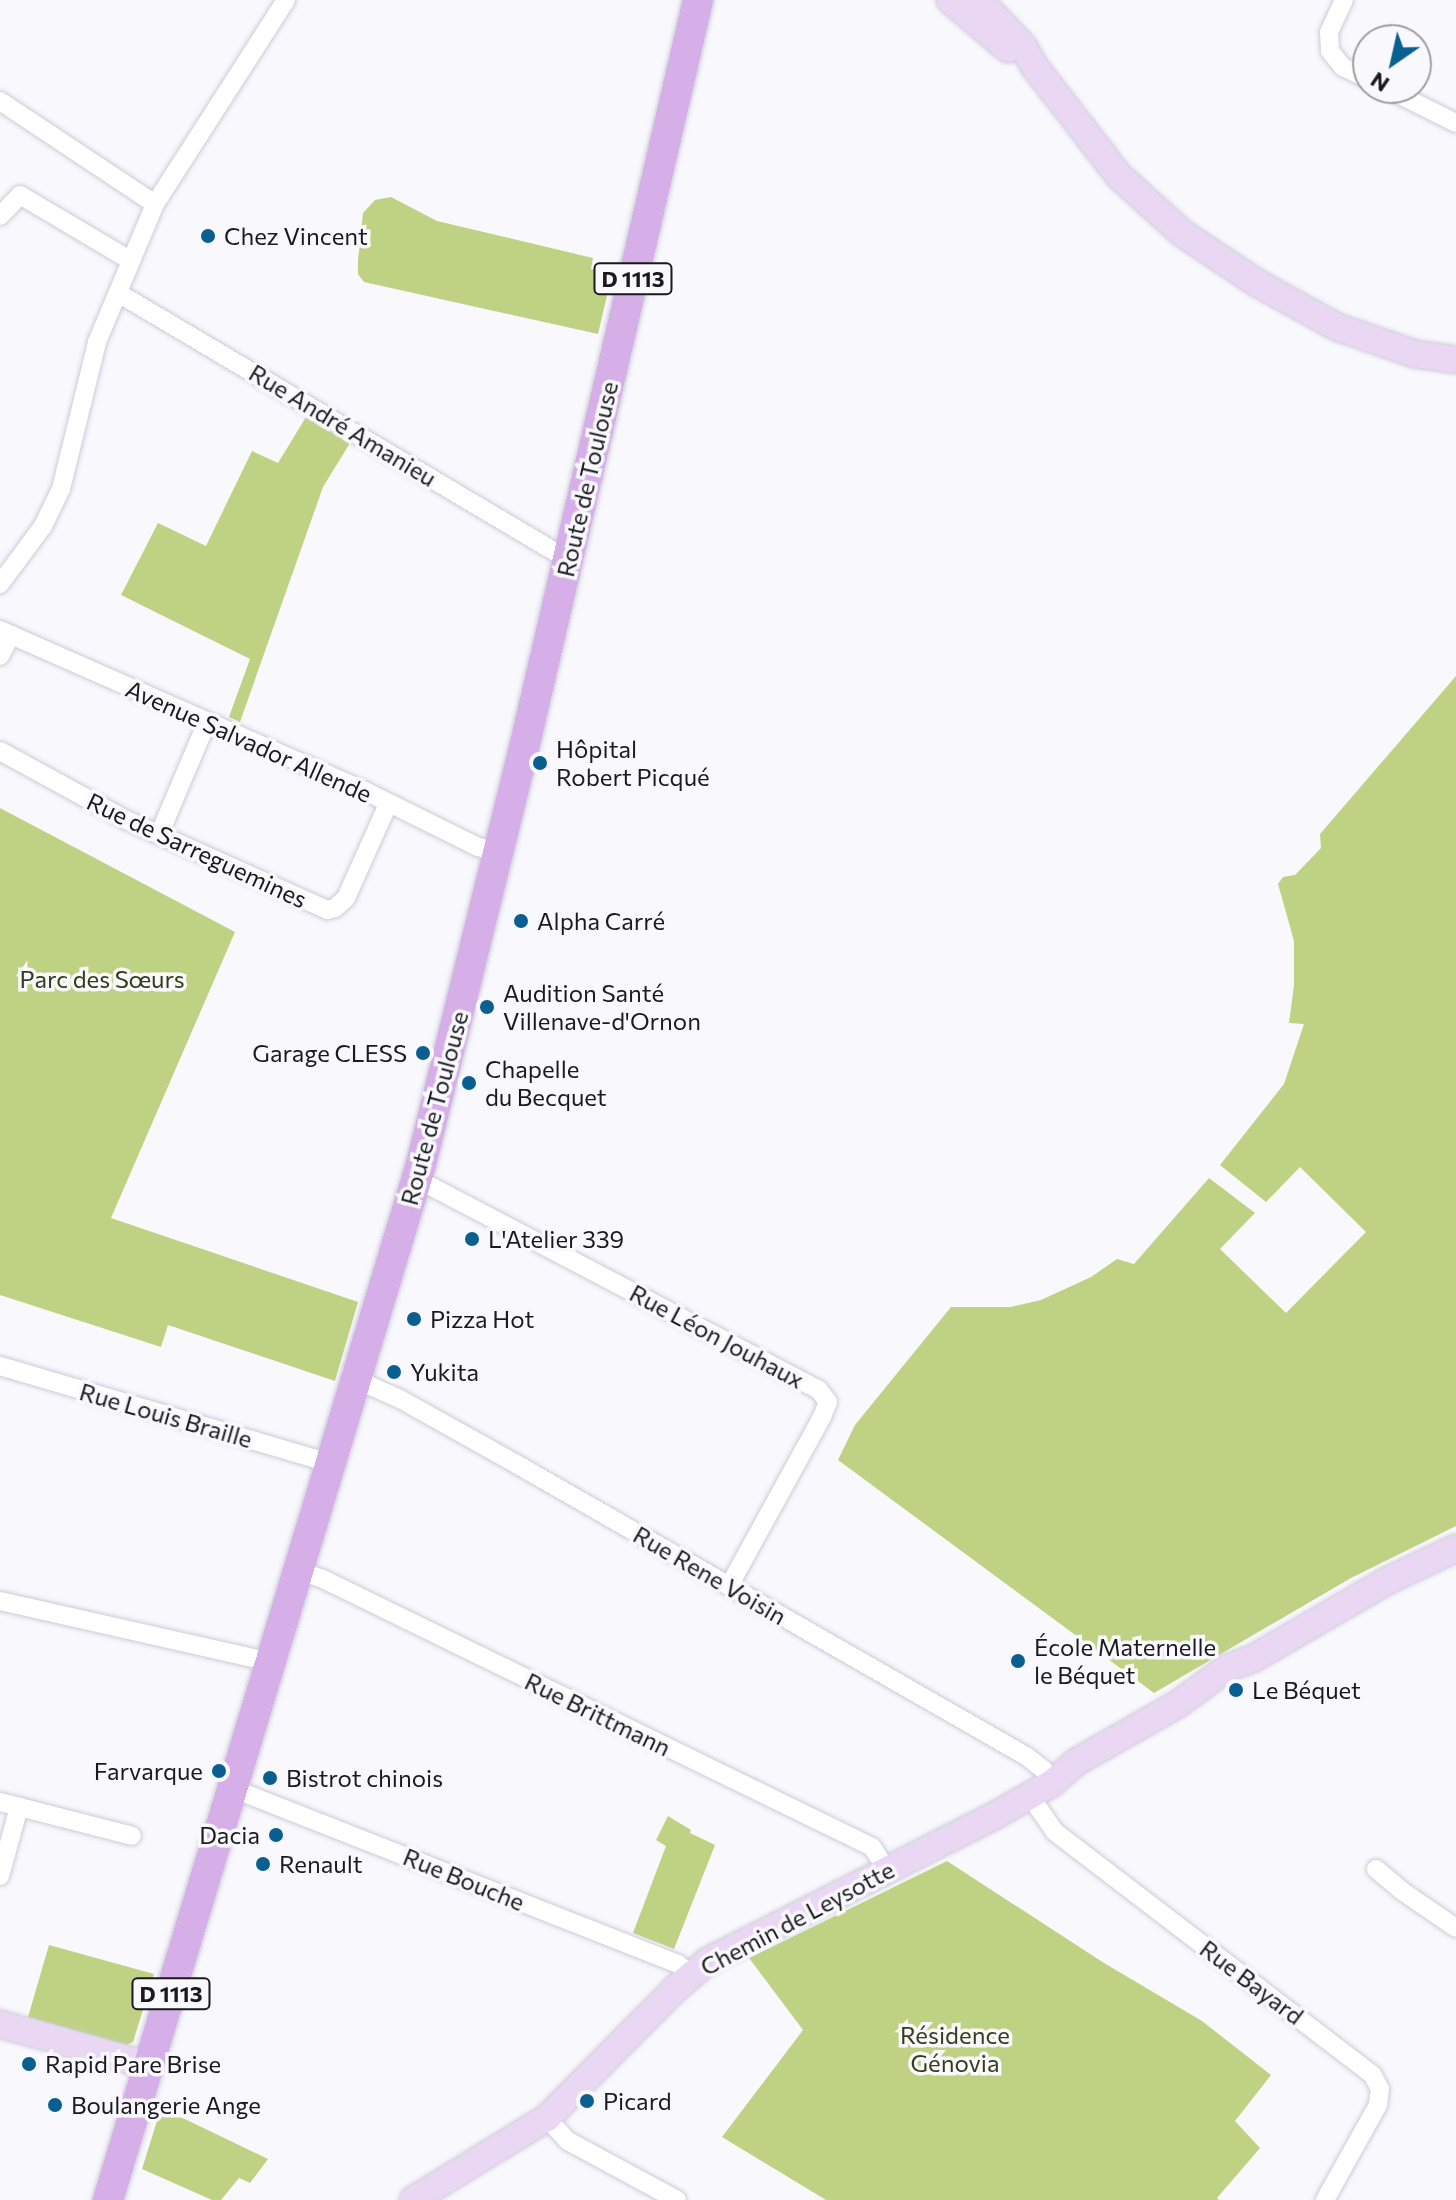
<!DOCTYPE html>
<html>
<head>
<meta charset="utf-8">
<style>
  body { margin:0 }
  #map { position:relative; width:1456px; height:2200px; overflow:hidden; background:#f9f8fd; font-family:Commissioner,sans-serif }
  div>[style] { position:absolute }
  .green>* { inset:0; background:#bfd283 }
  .roads { filter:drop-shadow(0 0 2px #cdcbd7) drop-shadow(0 0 2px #cdcbd7) }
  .street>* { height:18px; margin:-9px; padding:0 9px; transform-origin:9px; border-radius:9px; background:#fff }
  .secondary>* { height:26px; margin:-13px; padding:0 13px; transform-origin:13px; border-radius:13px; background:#ead7f3 }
  .primary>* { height:30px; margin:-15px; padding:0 15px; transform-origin:15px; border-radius:15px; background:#d6afe8 }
  .dots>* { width:22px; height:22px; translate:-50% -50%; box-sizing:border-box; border:4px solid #f9f8fd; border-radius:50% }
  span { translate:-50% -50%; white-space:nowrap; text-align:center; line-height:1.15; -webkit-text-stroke:7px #f9f8fd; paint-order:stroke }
  .shield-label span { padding:2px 6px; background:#f9f8fd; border:2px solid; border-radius:6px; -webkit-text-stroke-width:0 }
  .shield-label { font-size:22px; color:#1a1a1e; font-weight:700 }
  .poi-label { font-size:24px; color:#1a1a1e }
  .left { translate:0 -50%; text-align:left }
  .right { translate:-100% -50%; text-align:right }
  .street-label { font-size:24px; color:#1a1a1e }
  .park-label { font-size:24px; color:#343c15 }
  .north { position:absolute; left:1352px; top:24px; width:80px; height:80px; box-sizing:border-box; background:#f9f8fd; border:2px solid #a09fa4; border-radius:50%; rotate:214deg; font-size:22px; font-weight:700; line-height:32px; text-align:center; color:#1a1a1e }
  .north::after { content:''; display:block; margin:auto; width:28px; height:36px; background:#095f90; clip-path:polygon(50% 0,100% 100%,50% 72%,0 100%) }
</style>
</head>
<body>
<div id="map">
  <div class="green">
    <i style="clip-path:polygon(391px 197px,437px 221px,593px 258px,591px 269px,612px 274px,598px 334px,364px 282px,358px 274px,358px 260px,363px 213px,375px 200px)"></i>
    <i style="clip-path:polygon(306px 417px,350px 443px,323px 487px,240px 722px,229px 717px,250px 659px,121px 595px,158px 523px,206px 546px,252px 451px,278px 463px)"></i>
    <i style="clip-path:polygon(1456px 676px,1456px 1526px,1351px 1578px,1154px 1693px,838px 1460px,855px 1425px,951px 1307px,1011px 1307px,1041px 1300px,1091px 1277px,1117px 1259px,1134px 1264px,1209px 1178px,1255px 1213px,1220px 1249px,1286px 1313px,1366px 1232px,1300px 1167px,1266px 1202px,1220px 1165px,1284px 1084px,1304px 1024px,1289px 1023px,1294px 985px,1294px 941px,1278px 884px,1283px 877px,1295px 875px,1321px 848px,1320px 834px)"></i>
    <i style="clip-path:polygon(0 808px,235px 932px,111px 1218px,358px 1302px,335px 1381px,168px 1325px,161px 1347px,0 1295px)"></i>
    <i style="clip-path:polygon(668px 1816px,691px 1830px,690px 1833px,715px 1845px,674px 1949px,633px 1933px,666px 1846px,656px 1840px)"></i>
    <i style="clip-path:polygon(947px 1861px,1104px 1963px,1202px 2021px,1271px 2075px,1235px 2121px,1260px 2148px,1217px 2198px,1219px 2200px,826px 2200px,722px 2137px,803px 2030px,749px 1958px)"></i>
    <i style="clip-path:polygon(49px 1945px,154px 1974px,133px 2042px,127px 2045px,28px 2017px)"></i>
    <i style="clip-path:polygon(161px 2108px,191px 2122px,268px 2159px,250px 2183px,239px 2178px,221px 2200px,212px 2200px,142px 2169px)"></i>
  </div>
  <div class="roads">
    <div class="street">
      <i style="left:1344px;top:0;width:35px;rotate:115deg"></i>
      <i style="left:1329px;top:32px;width:19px;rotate:87deg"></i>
      <i style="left:1330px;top:51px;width:21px;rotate:51deg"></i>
      <i style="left:1343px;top:67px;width:28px;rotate:26deg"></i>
      <i style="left:1386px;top:88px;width:78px;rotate:26.6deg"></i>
      <i style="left:0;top:101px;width:186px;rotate:33.6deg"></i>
      <i style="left:0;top:216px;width:29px;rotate:-46deg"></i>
      <i style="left:20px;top:195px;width:129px;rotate:30.7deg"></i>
      <i style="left:118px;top:293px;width:522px;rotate:30.64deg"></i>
      <i style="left:0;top:584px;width:72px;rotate:-53.4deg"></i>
      <i style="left:43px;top:526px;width:41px;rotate:-64.1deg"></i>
      <i style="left:61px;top:489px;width:151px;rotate:-76.2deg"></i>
      <i style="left:97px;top:342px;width:150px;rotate:-67.2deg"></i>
      <i style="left:155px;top:204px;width:242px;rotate:-57.3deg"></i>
      <i style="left:0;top:630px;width:397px;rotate:23.8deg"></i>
      <i style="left:363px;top:790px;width:128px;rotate:26.4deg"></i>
      <i style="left:478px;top:847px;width:21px;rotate:14deg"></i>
      <i style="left:0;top:656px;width:24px;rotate:-62deg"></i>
      <i style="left:0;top:751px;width:141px;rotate:28.7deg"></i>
      <i style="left:124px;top:819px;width:222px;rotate:24.1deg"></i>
      <i style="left:327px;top:910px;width:8px;rotate:-14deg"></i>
      <i style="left:335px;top:908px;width:15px;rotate:-42deg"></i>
      <i style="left:346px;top:898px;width:103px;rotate:-65.9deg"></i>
      <i style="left:159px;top:835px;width:123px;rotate:-67deg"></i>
      <i style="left:417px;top:1179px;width:454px;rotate:27.7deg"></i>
      <i style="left:819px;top:1390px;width:15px;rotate:53deg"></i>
      <i style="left:828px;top:1402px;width:16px;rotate:112deg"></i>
      <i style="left:822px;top:1417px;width:193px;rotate:118.8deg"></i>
      <i style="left:0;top:1366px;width:346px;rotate:16.4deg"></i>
      <i style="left:357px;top:1380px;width:47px;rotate:23.8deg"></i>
      <i style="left:400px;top:1399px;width:135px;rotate:29.2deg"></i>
      <i style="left:518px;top:1465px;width:585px;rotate:29.81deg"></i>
      <i style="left:1026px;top:1756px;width:23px;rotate:38deg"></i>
      <i style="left:1044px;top:1770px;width:15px;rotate:58deg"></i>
      <i style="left:299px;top:1571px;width:25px;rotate:18deg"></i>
      <i style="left:323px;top:1579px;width:611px;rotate:26.02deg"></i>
      <i style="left:872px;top:1847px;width:27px;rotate:57deg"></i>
      <i style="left:0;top:1601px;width:278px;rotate:12.7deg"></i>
      <i style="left:234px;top:1789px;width:477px;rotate:21.5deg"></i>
      <i style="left:678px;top:1964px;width:16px;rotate:38deg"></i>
      <i style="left:1030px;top:1796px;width:44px;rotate:55.2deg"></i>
      <i style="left:1055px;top:1832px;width:399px;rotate:37.4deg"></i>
      <i style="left:1372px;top:2074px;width:17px;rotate:62deg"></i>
      <i style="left:1380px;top:2089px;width:16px;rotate:97deg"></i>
      <i style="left:1378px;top:2105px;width:109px;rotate:119.2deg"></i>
      <i style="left:0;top:1802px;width:136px;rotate:14.4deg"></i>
      <i style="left:1376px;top:1869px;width:34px;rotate:40deg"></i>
      <i style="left:1402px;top:1891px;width:65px;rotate:34.4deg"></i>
      <i style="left:0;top:1876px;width:72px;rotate:-74.6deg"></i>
      <i style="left:547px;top:2118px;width:31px;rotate:48deg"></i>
      <i style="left:568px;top:2141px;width:124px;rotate:28.4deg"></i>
    </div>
    <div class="secondary">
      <i style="left:950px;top:0;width:76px;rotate:40.2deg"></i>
      <i style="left:979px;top:0;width:64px;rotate:46.3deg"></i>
      <i style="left:1023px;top:46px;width:23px;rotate:61deg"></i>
      <i style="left:1034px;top:66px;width:139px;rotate:52.3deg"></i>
      <i style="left:1119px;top:176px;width:85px;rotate:42.1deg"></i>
      <i style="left:1182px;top:233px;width:90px;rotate:33.7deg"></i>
      <i style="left:1257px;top:283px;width:91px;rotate:28.8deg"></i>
      <i style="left:1337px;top:327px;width:83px;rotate:19.1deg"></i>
      <i style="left:1415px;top:354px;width:41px;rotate:8.3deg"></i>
      <i style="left:0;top:2024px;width:156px;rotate:15.6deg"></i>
      <i style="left:413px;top:2200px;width:157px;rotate:-31.5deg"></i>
      <i style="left:547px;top:2118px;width:182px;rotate:-45.2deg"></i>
      <i style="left:675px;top:1989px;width:43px;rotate:-40.3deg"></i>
      <i style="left:708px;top:1961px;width:321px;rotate:-26.9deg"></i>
      <i style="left:994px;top:1816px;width:67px;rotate:-29.6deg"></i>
      <i style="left:1052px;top:1783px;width:32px;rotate:-41deg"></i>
      <i style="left:1076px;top:1762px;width:117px;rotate:-29.6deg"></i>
      <i style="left:1178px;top:1704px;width:61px;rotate:-36.3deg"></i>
      <i style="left:1227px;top:1668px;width:29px;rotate:-20deg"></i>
      <i style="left:1254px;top:1658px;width:154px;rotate:-30.1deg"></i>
      <i style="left:1387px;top:1581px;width:76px;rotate:-25.6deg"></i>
    </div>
    <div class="primary">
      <i style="left:108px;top:2200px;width:1082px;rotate:-73.19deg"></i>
      <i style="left:421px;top:1164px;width:429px;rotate:-76.1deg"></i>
      <i style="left:524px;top:748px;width:768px;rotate:-76.9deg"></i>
    </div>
  </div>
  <div class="dots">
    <i style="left:208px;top:236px;background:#095f90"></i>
    <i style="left:540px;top:763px;background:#095f90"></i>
    <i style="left:521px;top:921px;background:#095f90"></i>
    <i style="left:487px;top:1007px;background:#095f90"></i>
    <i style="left:423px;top:1053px;background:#095f90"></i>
    <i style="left:469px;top:1083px;background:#095f90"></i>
    <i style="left:472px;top:1239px;background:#095f90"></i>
    <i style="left:414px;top:1319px;background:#095f90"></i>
    <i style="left:394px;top:1372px;background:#095f90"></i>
    <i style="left:1018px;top:1661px;background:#095f90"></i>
    <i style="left:1236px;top:1690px;background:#095f90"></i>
    <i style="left:219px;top:1771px;background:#095f90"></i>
    <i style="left:270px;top:1778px;background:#095f90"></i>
    <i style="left:276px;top:1835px;background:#095f90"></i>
    <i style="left:263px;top:1864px;background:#095f90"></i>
    <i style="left:29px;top:2064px;background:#095f90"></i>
    <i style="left:587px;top:2101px;background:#095f90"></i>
    <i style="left:55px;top:2105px;background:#095f90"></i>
  </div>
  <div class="shield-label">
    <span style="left:633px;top:279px">D 1113</span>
    <span style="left:171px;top:1994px">D 1113</span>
  </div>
  <div class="poi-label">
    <span class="left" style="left:224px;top:236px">Chez Vincent</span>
    <span class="left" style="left:556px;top:763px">Hôpital<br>Robert Picqué</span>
    <span class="left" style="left:537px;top:921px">Alpha Carré</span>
    <span class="left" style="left:503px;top:1007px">Audition Santé<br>Villenave-d'Ornon</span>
    <span class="right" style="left:407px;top:1053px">Garage CLESS</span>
    <span class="left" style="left:485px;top:1083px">Chapelle<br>du Becquet</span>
    <span class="left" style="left:488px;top:1239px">L'Atelier 339</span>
    <span class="left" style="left:430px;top:1319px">Pizza Hot</span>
    <span class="left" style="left:410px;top:1372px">Yukita</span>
    <span class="left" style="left:1034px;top:1661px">École Maternelle<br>le Béquet</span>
    <span class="left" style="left:1252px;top:1690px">Le Béquet</span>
    <span class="right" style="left:203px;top:1771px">Farvarque</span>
    <span class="left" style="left:286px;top:1778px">Bistrot chinois</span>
    <span class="right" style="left:260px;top:1835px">Dacia</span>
    <span class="left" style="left:279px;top:1864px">Renault</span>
    <span class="left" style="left:45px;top:2064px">Rapid Pare Brise</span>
    <span class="left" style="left:603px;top:2101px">Picard</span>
    <span class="left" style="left:71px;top:2105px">Boulangerie Ange</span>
  </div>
  <div class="street-label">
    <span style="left:343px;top:425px;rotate:31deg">Rue André Amanieu</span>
    <span style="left:587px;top:479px;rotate:-77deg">Route de Toulouse</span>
    <span style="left:249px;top:741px;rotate:24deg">Avenue Salvador Allende</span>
    <span style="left:197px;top:850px;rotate:25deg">Rue de Sarreguemines</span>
    <span style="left:434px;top:1108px;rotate:-75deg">Route de Toulouse</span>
    <span style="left:717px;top:1336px;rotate:28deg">Rue Léon Jouhaux</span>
    <span style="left:166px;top:1415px;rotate:16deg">Rue Louis Braille</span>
    <span style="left:710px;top:1575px;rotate:30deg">Rue Rene Voisin</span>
    <span style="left:598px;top:1714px;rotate:26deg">Rue Brittmann</span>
    <span style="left:464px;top:1879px;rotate:22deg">Rue Bouche</span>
    <span style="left:797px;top:1918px;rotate:-28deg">Chemin de Leysotte</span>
    <span style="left:1252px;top:1982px;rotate:37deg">Rue Bayard</span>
  </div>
  <div class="park-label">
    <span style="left:102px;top:979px">Parc des Sœurs</span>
    <span style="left:955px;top:2049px">Résidence<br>Génovia</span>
  </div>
  <div class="north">N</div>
</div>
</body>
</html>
